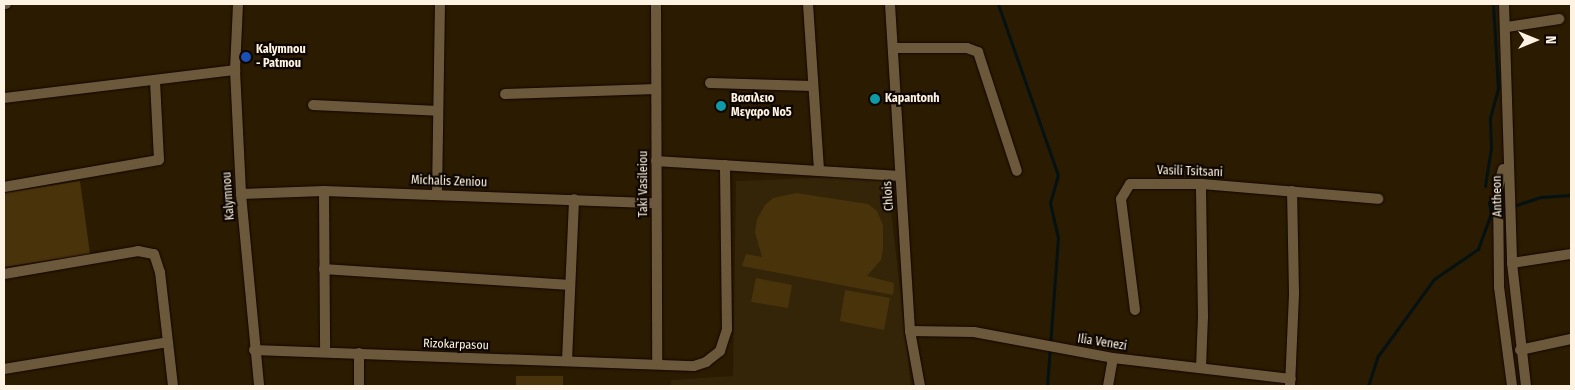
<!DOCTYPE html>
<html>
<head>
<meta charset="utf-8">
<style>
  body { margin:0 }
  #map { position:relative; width:1575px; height:390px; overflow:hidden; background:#2b1b00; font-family:"Fira Sans Condensed",sans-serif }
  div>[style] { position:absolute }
  .built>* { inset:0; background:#342408 }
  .green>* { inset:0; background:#49330b }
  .stream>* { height:3px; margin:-1.5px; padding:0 1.5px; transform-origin:1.5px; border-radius:1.5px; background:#041213 }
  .roads { filter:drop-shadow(0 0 1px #130500) drop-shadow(0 0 1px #130500) }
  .minor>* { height:10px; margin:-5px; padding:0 5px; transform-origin:5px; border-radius:5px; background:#6c593c }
  .dots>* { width:14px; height:14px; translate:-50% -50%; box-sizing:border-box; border:2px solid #0e0701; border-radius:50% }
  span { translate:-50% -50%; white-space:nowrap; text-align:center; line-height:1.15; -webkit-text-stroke:4.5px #0e0701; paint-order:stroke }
  .poi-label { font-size:12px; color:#fef3e3; font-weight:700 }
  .left { translate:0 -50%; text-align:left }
  .street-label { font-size:12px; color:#fef3e3 }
  .frame { position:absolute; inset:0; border:5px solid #fef3e3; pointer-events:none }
  .north { position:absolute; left:1510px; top:15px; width:50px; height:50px; -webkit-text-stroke:4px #0e0701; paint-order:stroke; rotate:90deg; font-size:14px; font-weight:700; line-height:20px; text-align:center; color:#fef3e3 }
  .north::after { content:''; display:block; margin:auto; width:18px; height:22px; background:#fef3e3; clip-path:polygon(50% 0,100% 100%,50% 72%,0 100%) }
</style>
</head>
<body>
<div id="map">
  <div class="built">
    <i style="clip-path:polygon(887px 175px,911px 386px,671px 386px,671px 380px,733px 376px,736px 181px)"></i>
  </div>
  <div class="green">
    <i style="clip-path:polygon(80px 181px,90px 254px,4px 267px,4px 193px)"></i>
    <i style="clip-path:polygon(796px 193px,868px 204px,877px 211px,883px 225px,883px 249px,881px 260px,867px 276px,894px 283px,893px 295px,742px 266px,746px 254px,762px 257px,755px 232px,757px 219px,765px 205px,773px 198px)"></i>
    <i style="clip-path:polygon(756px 278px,792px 285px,788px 308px,751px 302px)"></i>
    <i style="clip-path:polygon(845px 290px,890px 298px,884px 330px,840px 321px)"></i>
    <i style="clip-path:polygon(516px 376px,563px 376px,563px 386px,516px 386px)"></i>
  </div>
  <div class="stream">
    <i style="left:998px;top:4px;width:181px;rotate:70.7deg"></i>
    <i style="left:1058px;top:175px;width:29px;rotate:106deg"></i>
    <i style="left:1050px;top:203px;width:35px;rotate:77deg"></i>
    <i style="left:1058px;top:237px;width:149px;rotate:94.2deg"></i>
    <i style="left:1485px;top:186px;width:37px;rotate:-81deg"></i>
    <i style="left:1491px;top:149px;width:31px;rotate:-92deg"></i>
    <i style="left:1490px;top:118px;width:31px;rotate:-75deg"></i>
    <i style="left:1498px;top:88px;width:84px;rotate:-93.4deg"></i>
    <i style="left:1489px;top:202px;width:11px;rotate:80deg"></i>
    <i style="left:1513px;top:206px;width:29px;rotate:-18deg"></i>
    <i style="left:1541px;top:197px;width:30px;rotate:-4deg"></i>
    <i style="left:1368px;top:386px;width:32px;rotate:-72deg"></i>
    <i style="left:1378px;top:356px;width:95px;rotate:-54deg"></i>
    <i style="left:1434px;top:279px;width:53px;rotate:-34.3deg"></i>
    <i style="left:1478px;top:249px;width:38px;rotate:-70deg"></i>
    <i style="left:1491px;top:213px;width:17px;rotate:-17deg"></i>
  </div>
  <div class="roads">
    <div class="minor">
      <i style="left:4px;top:4px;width:2px"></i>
      <i style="left:238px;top:4px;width:66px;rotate:92.6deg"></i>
      <i style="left:235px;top:70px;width:124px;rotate:87.2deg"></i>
      <i style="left:241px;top:194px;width:193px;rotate:84.6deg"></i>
      <i style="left:656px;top:4px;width:360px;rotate:89.8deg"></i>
      <i style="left:808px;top:4px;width:167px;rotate:86.2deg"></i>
      <i style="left:890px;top:4px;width:328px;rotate:86.5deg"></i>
      <i style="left:910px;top:331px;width:56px;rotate:79.7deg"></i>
      <i style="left:1504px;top:4px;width:259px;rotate:88.2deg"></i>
      <i style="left:1512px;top:263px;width:124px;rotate:83.5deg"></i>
      <i style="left:1507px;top:27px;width:53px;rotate:-8.7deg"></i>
      <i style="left:893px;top:48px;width:74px"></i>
      <i style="left:967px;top:48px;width:12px;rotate:20deg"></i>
      <i style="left:978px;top:52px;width:125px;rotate:71.9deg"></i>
      <i style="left:710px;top:83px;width:102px;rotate:1.7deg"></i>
      <i style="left:505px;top:94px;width:151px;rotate:-1.9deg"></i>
      <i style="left:4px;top:98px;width:233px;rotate:-6.9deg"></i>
      <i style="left:313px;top:105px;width:125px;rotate:2.7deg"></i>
      <i style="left:656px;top:161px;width:244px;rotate:3.5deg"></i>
      <i style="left:1503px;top:169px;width:20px;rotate:105deg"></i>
      <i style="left:1498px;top:188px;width:99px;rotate:89.4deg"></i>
      <i style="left:1499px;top:287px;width:100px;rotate:82.5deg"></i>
      <i style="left:4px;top:187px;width:157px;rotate:-9.9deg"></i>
      <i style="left:159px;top:160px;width:80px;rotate:-92.9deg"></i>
      <i style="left:324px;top:191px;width:161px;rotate:89.6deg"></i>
      <i style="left:241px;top:194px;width:83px;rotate:-2.1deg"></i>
      <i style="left:324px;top:191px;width:332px;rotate:2.1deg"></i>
      <i style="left:437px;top:194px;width:190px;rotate:-89.1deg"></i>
      <i style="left:1512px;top:263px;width:60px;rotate:-8.7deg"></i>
      <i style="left:324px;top:269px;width:246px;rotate:3.7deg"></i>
      <i style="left:4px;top:274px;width:136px;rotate:-9.7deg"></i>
      <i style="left:138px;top:251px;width:16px;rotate:11deg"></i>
      <i style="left:154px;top:254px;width:19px;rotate:72deg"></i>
      <i style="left:160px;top:272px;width:115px;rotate:83.5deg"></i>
      <i style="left:1135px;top:310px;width:112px;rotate:-97.2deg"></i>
      <i style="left:1121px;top:199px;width:17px;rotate:-59deg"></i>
      <i style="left:1130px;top:184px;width:71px"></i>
      <i style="left:1201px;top:184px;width:178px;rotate:4.8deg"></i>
      <i style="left:910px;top:331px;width:64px;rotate:0.9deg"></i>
      <i style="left:974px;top:332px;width:141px;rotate:10.6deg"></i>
      <i style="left:1113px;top:358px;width:179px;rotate:6.7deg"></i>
      <i style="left:254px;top:350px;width:440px;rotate:2.1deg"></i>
      <i style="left:694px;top:366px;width:13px;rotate:-18deg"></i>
      <i style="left:706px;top:362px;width:18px;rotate:-38deg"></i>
      <i style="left:720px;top:351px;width:22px;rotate:-72deg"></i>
      <i style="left:727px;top:330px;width:165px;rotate:-90.7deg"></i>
      <i style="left:1520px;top:350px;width:52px;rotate:-12.2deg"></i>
      <i style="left:567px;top:361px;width:162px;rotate:-87.5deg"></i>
      <i style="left:1201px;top:368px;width:51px;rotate:-87.8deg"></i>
      <i style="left:1203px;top:317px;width:133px;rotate:-90.9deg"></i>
      <i style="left:4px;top:369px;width:166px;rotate:-9.3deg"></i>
      <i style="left:359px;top:386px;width:33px;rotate:-90deg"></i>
      <i style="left:1108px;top:386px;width:28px;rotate:-80deg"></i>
      <i style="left:1290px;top:386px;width:93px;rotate:-87.5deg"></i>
      <i style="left:1294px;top:293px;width:102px;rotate:-91.1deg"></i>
    </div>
  </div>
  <div class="dots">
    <i style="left:246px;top:57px;background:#1a4fb4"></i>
    <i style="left:875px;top:99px;background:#0f9aa8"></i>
    <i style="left:721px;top:106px;background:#0f9aa8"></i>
  </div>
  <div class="poi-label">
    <span class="left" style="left:256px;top:57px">Kalymnou<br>- Patmou</span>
    <span class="left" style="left:731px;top:106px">Βασιλειο<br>Μεγαρο Νο5</span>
    <span class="left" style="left:885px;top:99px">Kapantonh</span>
  </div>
  <div class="street-label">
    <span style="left:1190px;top:172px;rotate:2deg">Vasili Tsitsani</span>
    <span style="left:449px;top:182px;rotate:2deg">Michalis Zeniou</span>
    <span style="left:644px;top:184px;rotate:-90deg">Taki Vasileiou</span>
    <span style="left:229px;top:196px;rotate:-94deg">Kalymnou</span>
    <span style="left:889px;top:196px;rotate:-94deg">Chlois</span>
    <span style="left:1498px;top:196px;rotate:-91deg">Antheon</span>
    <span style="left:1102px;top:343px;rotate:9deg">Ilia Venezi</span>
    <span style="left:456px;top:345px;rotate:2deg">Rizokarpasou</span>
  </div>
  <div class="frame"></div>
  <div class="north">N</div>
</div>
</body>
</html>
